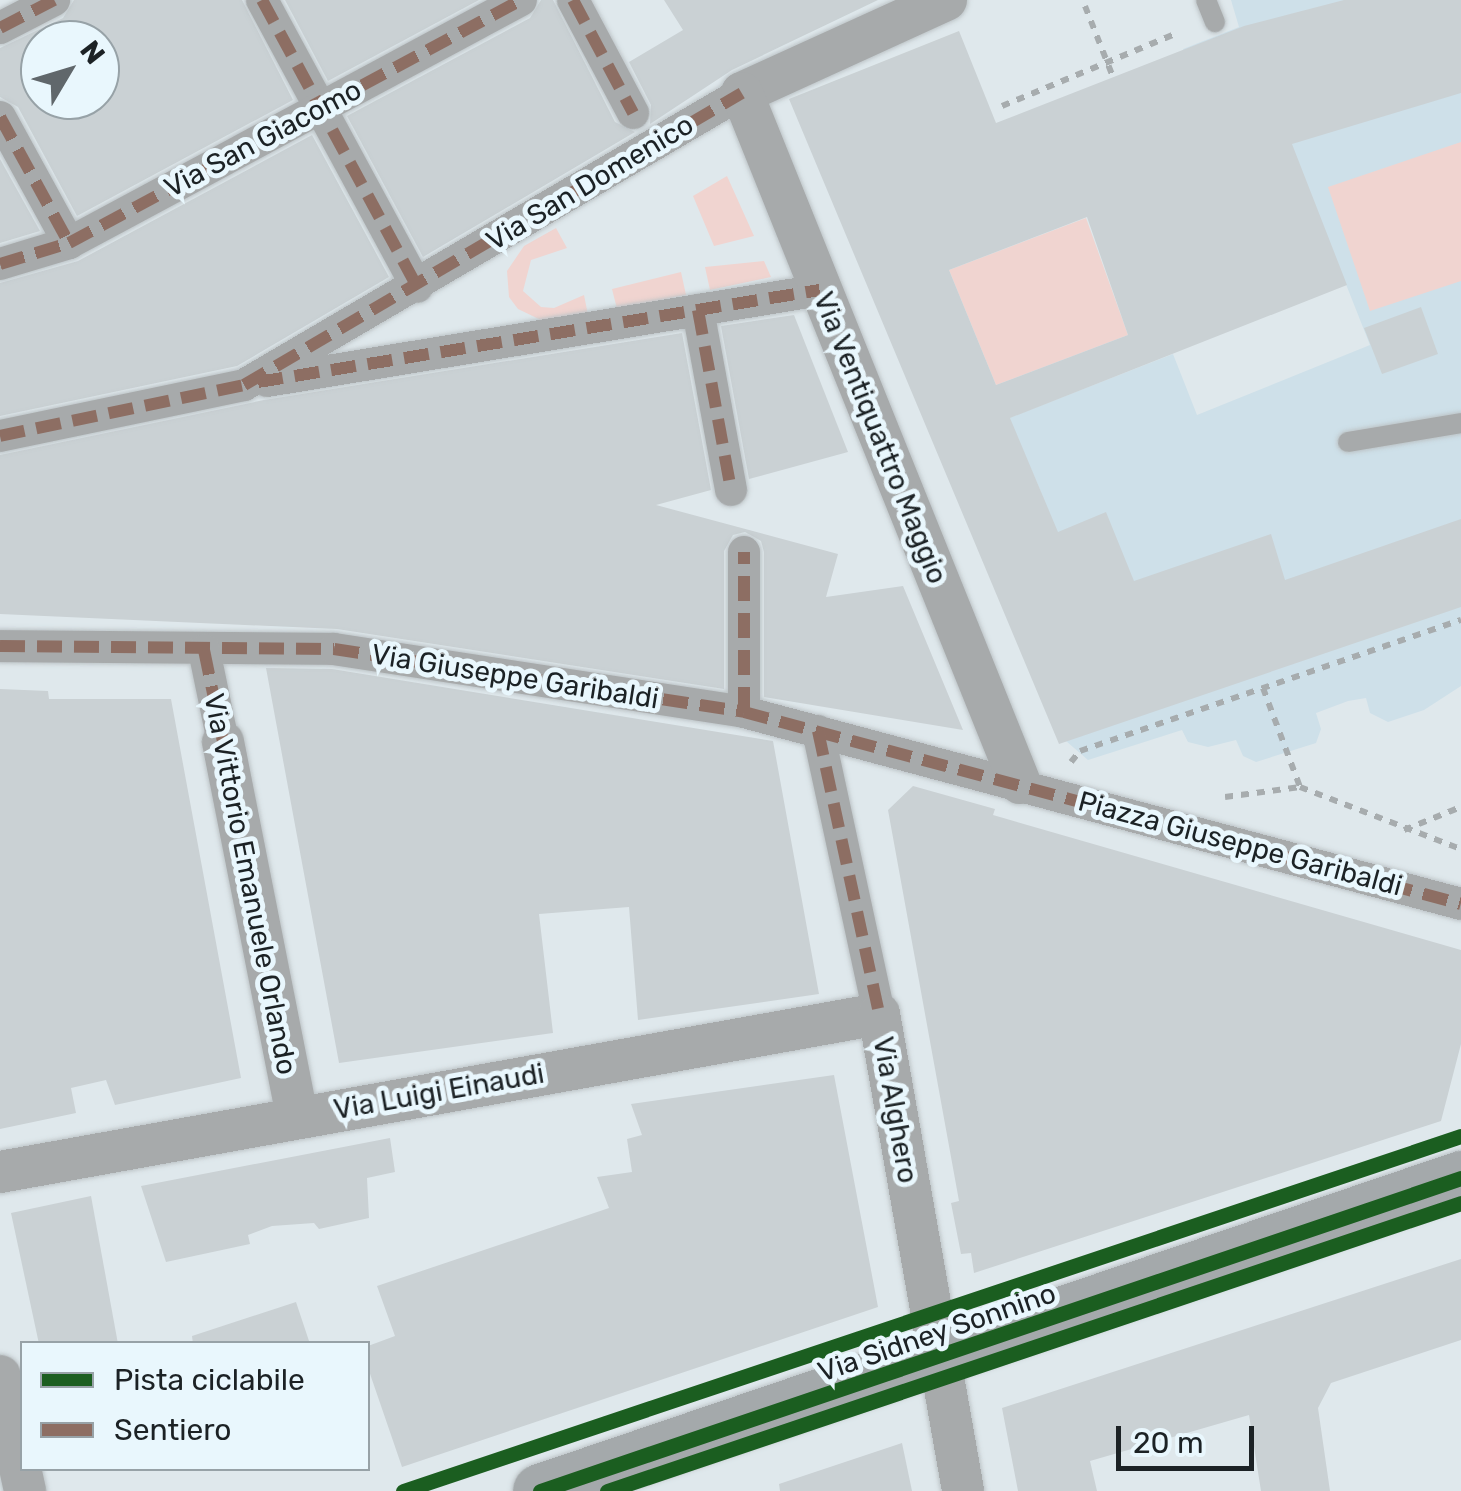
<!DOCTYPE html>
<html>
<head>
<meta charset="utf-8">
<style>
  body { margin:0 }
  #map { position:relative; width:1461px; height:1491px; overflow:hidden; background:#dfe8ec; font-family:Rubik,sans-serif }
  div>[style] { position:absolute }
  .built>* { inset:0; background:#cee0e9 }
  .green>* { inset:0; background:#f0d4d0 }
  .building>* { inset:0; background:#cad1d4 }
  .path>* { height:6px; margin-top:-3px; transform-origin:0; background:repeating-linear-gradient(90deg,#a7acae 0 8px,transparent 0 16px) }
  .roads { filter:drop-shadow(0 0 2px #bdc4c7) drop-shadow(0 0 2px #bdc4c7) }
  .service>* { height:20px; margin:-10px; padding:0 10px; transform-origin:10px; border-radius:10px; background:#a7aaab }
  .pedestrian>* { height:32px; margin:-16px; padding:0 16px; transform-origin:16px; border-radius:16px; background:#a7aaab }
  .minor>* { height:42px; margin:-21px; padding:0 21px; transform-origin:21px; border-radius:21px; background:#a7aaab }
  .secondary>* { height:55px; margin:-27.5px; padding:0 27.5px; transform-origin:27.5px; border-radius:27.5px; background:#a4a9ab }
  .quiet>* { height:12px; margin-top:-6px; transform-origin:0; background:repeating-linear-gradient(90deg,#8d6e63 0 25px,transparent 0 37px) }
  .cycleway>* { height:15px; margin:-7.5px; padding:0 7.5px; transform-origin:7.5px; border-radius:7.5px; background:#1b5e20 }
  span { translate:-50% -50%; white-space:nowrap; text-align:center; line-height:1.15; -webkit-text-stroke:10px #e9f7fd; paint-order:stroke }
  .street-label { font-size:28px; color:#1c2225 }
  .legend { position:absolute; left:20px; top:1341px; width:350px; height:130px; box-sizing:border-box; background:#e9f7fd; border:2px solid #97a2a7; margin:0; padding:12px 18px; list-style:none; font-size:30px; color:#1c2225 }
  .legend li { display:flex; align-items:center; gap:20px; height:50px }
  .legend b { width:50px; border:2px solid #97a2a7 }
  .north { position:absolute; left:20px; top:20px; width:100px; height:100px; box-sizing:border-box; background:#e9f7fd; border:2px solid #97a2a7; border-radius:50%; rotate:52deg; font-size:28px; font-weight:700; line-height:40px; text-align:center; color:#1c2225 }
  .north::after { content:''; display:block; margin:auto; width:35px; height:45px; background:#60676b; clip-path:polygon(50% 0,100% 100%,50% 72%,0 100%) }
  .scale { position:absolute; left:1116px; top:1426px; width:138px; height:45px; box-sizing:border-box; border:5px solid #1c2225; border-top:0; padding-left:12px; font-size:30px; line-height:35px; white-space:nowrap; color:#1c2225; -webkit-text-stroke:8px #e9f7fd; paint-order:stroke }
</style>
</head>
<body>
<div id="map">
  <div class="built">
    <i style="clip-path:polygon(1231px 0,1461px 0,1461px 686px,1424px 710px,1388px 722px,1370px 713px,1366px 698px,1348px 701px,1316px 713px,1321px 729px,1316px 743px,1256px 762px,1243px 756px,1236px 740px,1208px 747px,1188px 742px,1182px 730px,1088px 760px,1066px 741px,1041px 492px,1009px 418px,1173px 354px,1197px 415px,1370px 345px,1317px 211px,1228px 164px,1183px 49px,1239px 27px)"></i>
  </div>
  <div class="green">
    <i style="clip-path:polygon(1461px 142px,1461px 281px,1370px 311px,1328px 187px)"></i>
    <i style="clip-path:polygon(727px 176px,754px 236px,714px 246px,693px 196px)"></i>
    <i style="clip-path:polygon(1086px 218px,1128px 335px,996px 385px,949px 270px)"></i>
    <i style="clip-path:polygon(556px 228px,567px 248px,531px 260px,523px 291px,541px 307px,554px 308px,584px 295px,588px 315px,543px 321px,518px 309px,509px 297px,507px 271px,524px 246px)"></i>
    <i style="clip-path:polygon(764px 261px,771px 277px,710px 290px,705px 267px)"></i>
    <i style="clip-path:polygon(681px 272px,686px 295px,617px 309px,612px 289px)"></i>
  </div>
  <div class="building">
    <i style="clip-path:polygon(evenodd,74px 0,242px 0,293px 100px,77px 216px,18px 107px,0 97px,0 48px,63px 18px,74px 0,40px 40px,100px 40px,100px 100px,40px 100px,40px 40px)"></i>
    <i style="clip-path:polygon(285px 0,479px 0,328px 81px)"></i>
    <i style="clip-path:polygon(541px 0,553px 0,615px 122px,635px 132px,423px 257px,347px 116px,530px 18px)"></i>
    <i style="clip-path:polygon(664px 0,878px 0,732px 70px,650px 124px,651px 105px,629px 62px,683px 30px)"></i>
    <i style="clip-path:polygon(evenodd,1344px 0,1461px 0,1461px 93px,1292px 144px,1347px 285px,1010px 418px,1058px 532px,1106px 512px,1134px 581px,1271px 534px,1285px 580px,1461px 519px,1461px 607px,1059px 744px,789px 99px,959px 31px,996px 123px,1244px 26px,1344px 0,1087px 217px,1128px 335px,996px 385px,949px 270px,1087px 217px)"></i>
    <i style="clip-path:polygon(312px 135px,389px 277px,237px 366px,0 416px,0 283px,78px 261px)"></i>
    <i style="clip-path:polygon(0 159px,40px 231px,0 243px)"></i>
    <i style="clip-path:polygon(1421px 307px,1438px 354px,1382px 374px,1364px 328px)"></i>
    <i style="clip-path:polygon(794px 315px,848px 452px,749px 479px,721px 326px)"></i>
    <i style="clip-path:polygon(682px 333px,711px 490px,656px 505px,838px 554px,826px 597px,903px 586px,963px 730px,764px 697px,764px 552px,761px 541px,745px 532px,733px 535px,724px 551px,724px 689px,337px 629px,0 614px,0 455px,264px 400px)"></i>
    <i style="clip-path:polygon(266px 668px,332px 669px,773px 741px,819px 994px,638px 1020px,629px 907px,539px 914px,553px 1033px,339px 1063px)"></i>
    <i style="clip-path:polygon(0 689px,48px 691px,49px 699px,171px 699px,241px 1078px,115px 1105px,106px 1080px,71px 1088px,76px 1113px,0 1129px)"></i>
    <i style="clip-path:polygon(913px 786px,995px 809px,993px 815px,1461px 950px,1461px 1044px,1441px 1121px,974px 1273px,971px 1253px,961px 1254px,951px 1203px,959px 1201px,888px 810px)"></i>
    <i style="clip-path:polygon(834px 1075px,878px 1307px,402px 1467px,368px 1368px,368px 1346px,395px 1336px,377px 1286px,609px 1208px,597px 1177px,632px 1172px,627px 1139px,642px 1135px,631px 1104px)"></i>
    <i style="clip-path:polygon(390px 1138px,395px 1172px,367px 1178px,369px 1218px,319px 1229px,314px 1223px,272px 1226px,248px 1235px,250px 1244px,166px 1262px,141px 1186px)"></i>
    <i style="clip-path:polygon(91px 1196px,118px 1344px,39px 1344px,11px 1213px)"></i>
    <i style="clip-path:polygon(1461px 1259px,1461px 1340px,1331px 1383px,1318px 1408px,1330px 1491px,1261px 1491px,1249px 1415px,1090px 1461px,1097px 1491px,1018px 1491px,1002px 1408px)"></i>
    <i style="clip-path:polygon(296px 1302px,310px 1344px,193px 1344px,192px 1336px)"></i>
    <i style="clip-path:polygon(902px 1443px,912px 1491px,780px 1491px,779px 1484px)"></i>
  </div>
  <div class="path">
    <i style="left:1085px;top:6px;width:76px;rotate:68.5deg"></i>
    <i style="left:1002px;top:106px;width:187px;rotate:-22.6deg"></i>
    <i style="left:1263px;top:688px;width:106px;rotate:69.5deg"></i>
    <i style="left:1071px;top:762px;width:14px;rotate:-51deg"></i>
    <i style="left:1080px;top:751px;width:403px;rotate:-19deg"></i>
    <i style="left:1225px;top:797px;width:76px;rotate:-7.6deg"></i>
    <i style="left:1300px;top:787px;width:173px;rotate:21.1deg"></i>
    <i style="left:1404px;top:830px;width:61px;rotate:-22deg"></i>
  </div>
  <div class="roads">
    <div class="service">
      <i style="left:1206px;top:0;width:24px;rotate:68deg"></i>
      <i style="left:1348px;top:442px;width:115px;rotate:-9.5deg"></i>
    </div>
    <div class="pedestrian">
      <i style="left:262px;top:0;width:326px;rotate:61.6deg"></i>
      <i style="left:573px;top:0;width:128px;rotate:62deg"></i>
      <i style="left:0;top:28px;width:61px;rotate:-27.4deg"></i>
      <i style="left:0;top:117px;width:144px;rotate:61.3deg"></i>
      <i style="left:0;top:264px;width:72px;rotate:-16.9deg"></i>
      <i style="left:69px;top:243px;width:513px;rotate:-28.26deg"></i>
      <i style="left:698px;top:310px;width:183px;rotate:79.6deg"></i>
      <i style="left:267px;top:381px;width:560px;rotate:-9.34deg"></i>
      <i style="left:0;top:436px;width:249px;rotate:-11.8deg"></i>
      <i style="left:244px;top:385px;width:577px;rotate:-30.39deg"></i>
      <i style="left:0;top:646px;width:334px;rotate:0.5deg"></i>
      <i style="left:334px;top:649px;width:415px;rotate:8.7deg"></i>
      <i style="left:744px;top:712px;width:742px;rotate:14.99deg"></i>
      <i style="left:204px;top:650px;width:94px;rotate:78.3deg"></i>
      <i style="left:744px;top:712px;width:160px;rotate:-90deg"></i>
      <i style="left:818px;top:731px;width:289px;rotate:77.8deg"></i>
    </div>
    <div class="minor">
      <i style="left:946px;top:0;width:224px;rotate:155.5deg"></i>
      <i style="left:742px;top:93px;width:744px;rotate:68.06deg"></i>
      <i style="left:223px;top:742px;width:382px;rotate:78.8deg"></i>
      <i style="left:0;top:1172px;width:893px;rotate:-10.19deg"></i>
      <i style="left:879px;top:1014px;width:484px;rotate:80deg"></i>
      <i style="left:0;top:1376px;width:118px;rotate:77.7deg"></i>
    </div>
    <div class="secondary">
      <i style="left:540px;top:1491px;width:973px;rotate:-18.77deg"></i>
    </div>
  </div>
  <div class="quiet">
    <i style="left:262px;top:0;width:326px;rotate:61.6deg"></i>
    <i style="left:573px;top:0;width:128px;rotate:62deg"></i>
    <i style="left:0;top:28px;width:61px;rotate:-27.4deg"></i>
    <i style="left:0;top:117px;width:144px;rotate:61.3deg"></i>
    <i style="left:0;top:264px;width:72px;rotate:-16.9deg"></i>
    <i style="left:69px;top:243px;width:513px;rotate:-28.26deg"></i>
    <i style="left:698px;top:310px;width:183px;rotate:79.6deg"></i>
    <i style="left:258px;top:382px;width:569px;rotate:-9.3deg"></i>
    <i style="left:0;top:436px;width:249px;rotate:-11.8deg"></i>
    <i style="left:244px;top:385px;width:577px;rotate:-30.39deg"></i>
    <i style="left:0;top:646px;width:334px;rotate:0.5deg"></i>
    <i style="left:334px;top:649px;width:415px;rotate:8.7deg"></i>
    <i style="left:744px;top:712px;width:742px;rotate:14.99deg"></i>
    <i style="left:204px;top:650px;width:94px;rotate:78.3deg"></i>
    <i style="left:744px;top:712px;width:160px;rotate:-90deg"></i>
    <i style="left:818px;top:731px;width:289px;rotate:77.8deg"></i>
  </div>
  <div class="cycleway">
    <i style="left:403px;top:1491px;width:1116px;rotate:-18.55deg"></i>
    <i style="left:540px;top:1491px;width:973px;rotate:-18.77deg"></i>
    <i style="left:607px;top:1491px;width:901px;rotate:-18.64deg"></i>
  </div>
  <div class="street-label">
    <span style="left:263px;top:139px;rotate:-28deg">Via San Giacomo</span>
    <span style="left:590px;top:183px;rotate:-31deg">Via San Domenico</span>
    <span style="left:880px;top:438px;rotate:68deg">Via Ventiquattro Maggio</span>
    <span style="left:515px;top:677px;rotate:9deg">Via Giuseppe Garibaldi</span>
    <span style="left:1240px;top:844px;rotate:15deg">Piazza Giuseppe Garibaldi</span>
    <span style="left:250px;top:884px;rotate:79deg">Via Vittorio Emanuele Orlando</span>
    <span style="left:439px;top:1092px;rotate:-10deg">Via Luigi Einaudi</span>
    <span style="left:895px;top:1110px;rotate:80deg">Via Alghero</span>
    <span style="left:937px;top:1333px;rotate:-19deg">Via Sidney Sonnino</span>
  </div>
  <ul class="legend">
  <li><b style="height:12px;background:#1b5e20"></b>Pista ciclabile</li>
  <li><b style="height:12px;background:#8d6e63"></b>Sentiero</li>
  </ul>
  <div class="north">N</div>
  <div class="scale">20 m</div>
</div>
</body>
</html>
